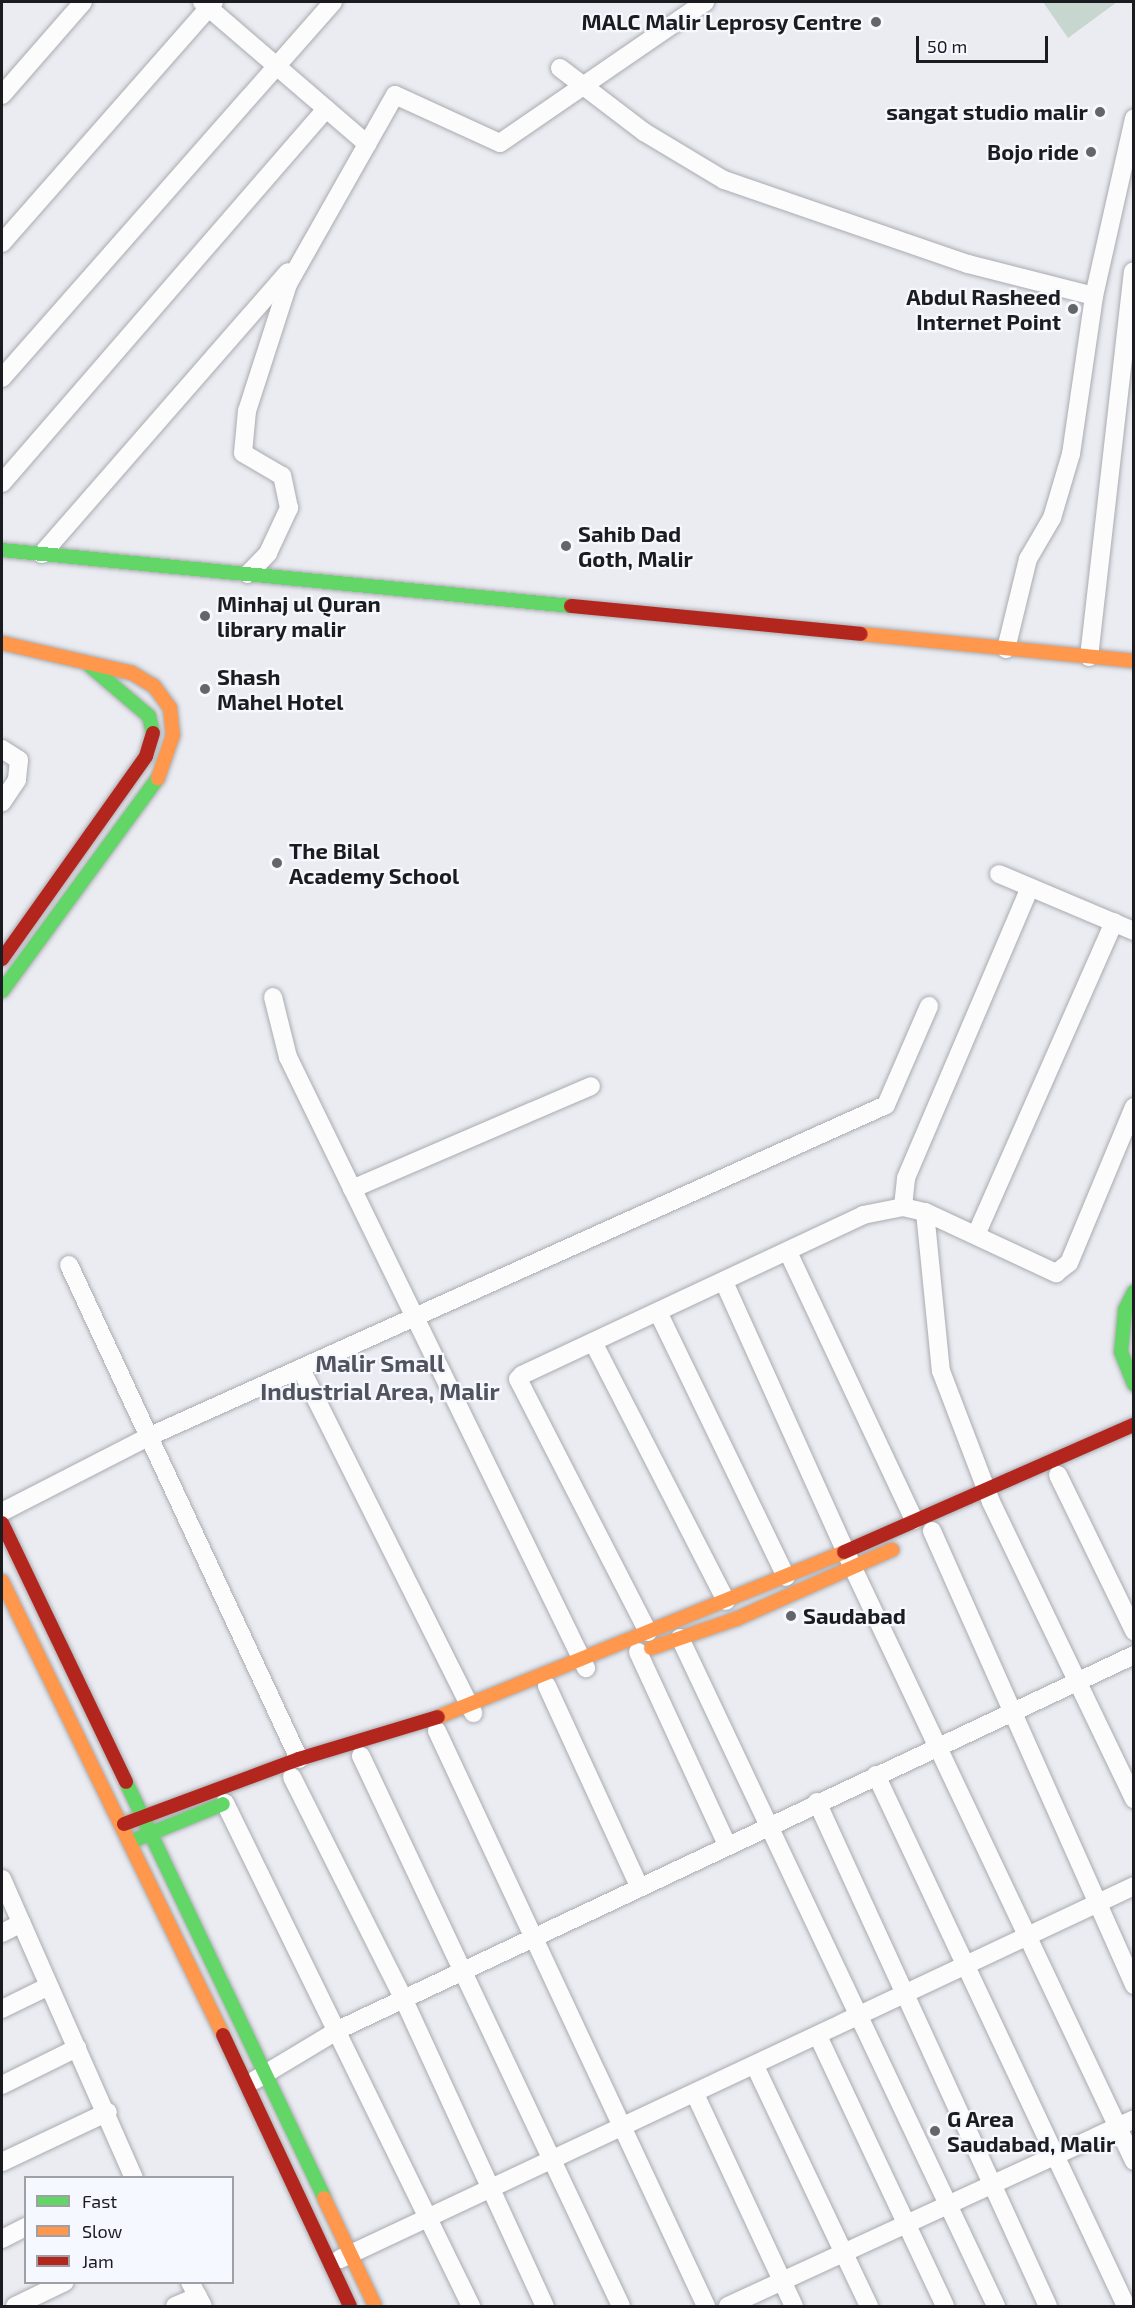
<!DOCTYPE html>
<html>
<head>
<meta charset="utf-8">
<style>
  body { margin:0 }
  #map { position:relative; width:1135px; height:2308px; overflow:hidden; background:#eaecf2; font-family:"Exo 2",sans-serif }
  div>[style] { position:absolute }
  .green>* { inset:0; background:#c7d7d0 }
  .roads { filter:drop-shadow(0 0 2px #a9abaf) drop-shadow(0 0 2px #a9abaf) }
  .street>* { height:18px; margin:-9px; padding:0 9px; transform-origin:9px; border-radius:9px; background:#fcfcfd }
  .fast>* { height:14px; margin:-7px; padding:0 7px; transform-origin:7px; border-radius:7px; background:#63d668 }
  .slow>* { height:14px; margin:-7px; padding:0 7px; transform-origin:7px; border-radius:7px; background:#ff974d }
  .jam>* { height:14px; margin:-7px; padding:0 7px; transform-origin:7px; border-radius:7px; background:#b3261e }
  .dots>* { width:16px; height:16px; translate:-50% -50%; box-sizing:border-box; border:3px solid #f6f8ff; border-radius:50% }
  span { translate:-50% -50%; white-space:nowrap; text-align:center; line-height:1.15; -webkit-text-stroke:4.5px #f6f8ff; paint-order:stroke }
  .poi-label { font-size:22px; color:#1a1c1f; font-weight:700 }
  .right { translate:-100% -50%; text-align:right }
  .left { translate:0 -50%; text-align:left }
  .neighbourhood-label { font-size:24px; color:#51545d; font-weight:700 }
  .frame { position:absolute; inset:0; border:3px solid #1a1c1f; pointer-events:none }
  .legend { position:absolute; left:24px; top:2176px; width:210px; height:108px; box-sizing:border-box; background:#f6f8ff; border:2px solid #9ea0a5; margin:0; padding:8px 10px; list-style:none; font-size:18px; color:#1a1c1f }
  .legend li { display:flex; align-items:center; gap:12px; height:30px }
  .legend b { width:30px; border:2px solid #9ea0a5 }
  .scale { position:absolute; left:916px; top:36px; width:132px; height:27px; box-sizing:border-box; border:3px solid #1a1c1f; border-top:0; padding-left:8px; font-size:18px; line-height:21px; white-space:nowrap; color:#1a1c1f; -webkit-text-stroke:4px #f6f8ff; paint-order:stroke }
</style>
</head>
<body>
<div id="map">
  <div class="green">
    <i style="clip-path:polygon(1043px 2px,1117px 2px,1068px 38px)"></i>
  </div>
  <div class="roads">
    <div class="street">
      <i style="left:202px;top:2px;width:218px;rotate:40.7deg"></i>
      <i style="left:560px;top:68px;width:106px;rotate:37.3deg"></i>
      <i style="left:644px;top:132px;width:93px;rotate:31deg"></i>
      <i style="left:724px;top:180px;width:258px;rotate:19deg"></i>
      <i style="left:968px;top:264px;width:130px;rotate:14.3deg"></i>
      <i style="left:2px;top:95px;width:123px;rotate:-48.9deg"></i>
      <i style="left:2px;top:243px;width:321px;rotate:-48.7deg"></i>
      <i style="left:2px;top:378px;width:501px;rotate:-48.64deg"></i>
      <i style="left:2px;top:483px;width:495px;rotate:-49.1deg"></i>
      <i style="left:42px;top:554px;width:374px;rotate:-48.9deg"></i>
      <i style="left:248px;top:574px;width:29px;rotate:-46deg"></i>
      <i style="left:268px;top:553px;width:50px;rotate:-65deg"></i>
      <i style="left:289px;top:508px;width:33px;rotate:-102deg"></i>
      <i style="left:282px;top:476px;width:45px;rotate:-149.5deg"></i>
      <i style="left:243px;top:453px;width:42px;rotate:-84.6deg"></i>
      <i style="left:247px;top:411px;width:133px;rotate:-72.1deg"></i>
      <i style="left:288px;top:284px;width:217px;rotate:-60.5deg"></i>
      <i style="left:395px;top:95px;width:115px;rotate:24.6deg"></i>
      <i style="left:500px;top:143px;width:249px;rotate:-34.5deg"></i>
      <i style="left:1006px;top:649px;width:93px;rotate:-76.3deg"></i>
      <i style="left:1028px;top:559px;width:48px;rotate:-59.7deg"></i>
      <i style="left:1052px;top:518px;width:67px;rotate:-73.5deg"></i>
      <i style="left:1071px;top:454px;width:160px;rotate:-81.7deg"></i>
      <i style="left:1094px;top:296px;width:182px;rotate:-77.3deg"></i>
      <i style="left:1089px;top:657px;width:388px;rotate:-83.5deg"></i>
      <i style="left:2px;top:749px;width:20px;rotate:33deg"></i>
      <i style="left:19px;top:760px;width:20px;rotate:96deg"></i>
      <i style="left:17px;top:780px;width:27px;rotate:124deg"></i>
      <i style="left:999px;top:874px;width:147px;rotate:22.9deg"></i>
      <i style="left:273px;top:997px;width:62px;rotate:76deg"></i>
      <i style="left:288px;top:1057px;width:680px;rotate:64deg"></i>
      <i style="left:352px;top:1189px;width:260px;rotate:-23.3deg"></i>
      <i style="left:903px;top:1207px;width:29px;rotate:-84deg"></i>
      <i style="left:906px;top:1178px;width:316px;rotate:-66.9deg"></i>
      <i style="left:925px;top:1212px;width:160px;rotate:84.3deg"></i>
      <i style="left:941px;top:1371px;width:140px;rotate:69.1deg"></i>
      <i style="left:991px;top:1502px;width:330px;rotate:64.3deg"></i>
      <i style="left:976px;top:1235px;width:342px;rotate:-66.2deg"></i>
      <i style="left:788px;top:1252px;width:296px;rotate:64.8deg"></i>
      <i style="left:69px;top:1265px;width:545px;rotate:65.03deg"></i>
      <i style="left:724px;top:1282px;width:314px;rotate:65.7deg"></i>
      <i style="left:853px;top:1568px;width:656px;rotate:64.65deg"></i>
      <i style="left:658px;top:1312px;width:294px;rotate:64.2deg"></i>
      <i style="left:593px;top:1342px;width:291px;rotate:62.8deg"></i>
      <i style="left:301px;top:1369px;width:385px;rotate:63.4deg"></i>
      <i style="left:1058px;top:1475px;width:174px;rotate:64deg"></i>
      <i style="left:2px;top:1512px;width:164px;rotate:-27.2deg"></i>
      <i style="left:148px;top:1437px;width:809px;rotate:-24.22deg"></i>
      <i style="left:886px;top:1105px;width:108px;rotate:-66.5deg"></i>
      <i style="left:932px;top:1531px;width:497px;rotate:66deg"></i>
      <i style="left:648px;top:1632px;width:284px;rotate:-117.2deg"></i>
      <i style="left:518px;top:1379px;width:6px;rotate:-45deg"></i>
      <i style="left:522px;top:1375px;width:377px;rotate:-25.1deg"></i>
      <i style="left:863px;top:1215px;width:41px;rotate:-11.3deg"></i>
      <i style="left:903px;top:1207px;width:23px;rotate:13deg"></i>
      <i style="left:925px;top:1212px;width:145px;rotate:25deg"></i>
      <i style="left:1056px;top:1273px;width:16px;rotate:-38deg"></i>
      <i style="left:1069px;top:1263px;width:169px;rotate:-67.4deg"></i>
      <i style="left:680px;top:1638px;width:739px;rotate:64.68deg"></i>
      <i style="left:638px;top:1652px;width:213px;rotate:65.2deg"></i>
      <i style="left:547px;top:1686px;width:222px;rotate:65.3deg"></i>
      <i style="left:437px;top:1731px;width:635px;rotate:64.93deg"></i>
      <i style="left:361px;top:1756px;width:608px;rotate:64.7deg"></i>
      <i style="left:876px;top:1775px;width:587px;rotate:64.79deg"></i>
      <i style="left:292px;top:1777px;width:250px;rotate:63.3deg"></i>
      <i style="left:404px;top:2000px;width:337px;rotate:65.3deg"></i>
      <i style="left:817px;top:1802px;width:554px;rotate:65.38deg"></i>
      <i style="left:225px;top:1803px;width:560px;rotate:63.94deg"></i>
      <i style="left:2px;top:1879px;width:327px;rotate:66.2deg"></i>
      <i style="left:2px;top:1933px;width:22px;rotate:-27deg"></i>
      <i style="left:2px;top:2009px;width:52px;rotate:-26.1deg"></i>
      <i style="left:818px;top:2036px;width:298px;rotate:64.8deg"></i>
      <i style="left:755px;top:2066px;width:266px;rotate:64.6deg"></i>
      <i style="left:255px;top:2080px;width:99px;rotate:-31deg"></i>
      <i style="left:340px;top:2029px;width:878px;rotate:-25.22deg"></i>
      <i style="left:2px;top:2085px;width:84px;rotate:-26.3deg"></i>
      <i style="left:695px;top:2094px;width:234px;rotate:65deg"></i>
      <i style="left:2px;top:2162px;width:117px;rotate:-25.3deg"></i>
      <i style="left:2px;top:2239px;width:27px;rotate:-27deg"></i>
      <i style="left:340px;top:2259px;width:877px;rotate:-25.16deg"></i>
      <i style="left:190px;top:2282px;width:27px;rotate:62deg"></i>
      <i style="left:15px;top:2306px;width:55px;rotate:-25.6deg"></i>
      <i style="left:175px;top:2306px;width:25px;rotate:-23deg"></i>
      <i style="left:728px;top:2306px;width:447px;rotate:-24.7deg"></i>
    </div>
    <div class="fast">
      <i style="left:2px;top:550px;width:572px;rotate:5.62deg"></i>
      <i style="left:90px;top:666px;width:77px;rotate:40.3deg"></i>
      <i style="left:149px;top:716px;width:17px;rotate:77deg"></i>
      <i style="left:2px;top:991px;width:264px;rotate:-53.8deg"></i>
      <i style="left:1134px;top:1292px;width:20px;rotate:117deg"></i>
      <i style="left:1125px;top:1310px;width:42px;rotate:95.4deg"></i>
      <i style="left:1121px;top:1352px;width:35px;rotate:68deg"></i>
      <i style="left:126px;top:1782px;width:461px;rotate:64.5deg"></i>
      <i style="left:132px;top:1841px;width:98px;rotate:-22.1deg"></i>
    </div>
    <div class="slow">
      <i style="left:861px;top:634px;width:274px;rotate:5.6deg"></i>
      <i style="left:2px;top:643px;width:133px;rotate:13deg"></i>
      <i style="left:132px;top:673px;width:26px;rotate:31deg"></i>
      <i style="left:154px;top:686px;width:27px;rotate:54deg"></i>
      <i style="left:170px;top:708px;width:27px;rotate:84deg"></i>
      <i style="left:173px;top:735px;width:46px;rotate:109.2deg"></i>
      <i style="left:2px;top:1581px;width:505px;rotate:64.04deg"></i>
      <i style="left:651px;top:1648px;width:90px;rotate:-18.8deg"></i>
      <i style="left:736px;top:1619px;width:171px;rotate:-23.9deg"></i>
      <i style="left:438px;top:1717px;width:438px;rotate:-22.1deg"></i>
      <i style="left:324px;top:2198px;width:119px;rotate:64.7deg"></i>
    </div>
    <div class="jam">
      <i style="left:571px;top:606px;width:291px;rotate:5.5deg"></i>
      <i style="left:2px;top:959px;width:249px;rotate:-54.6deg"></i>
      <i style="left:146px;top:756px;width:24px;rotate:-73deg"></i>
      <i style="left:2px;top:1523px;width:287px;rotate:64.4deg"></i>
      <i style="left:844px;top:1552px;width:317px;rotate:-23.7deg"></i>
      <i style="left:124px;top:1824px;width:187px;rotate:-20.4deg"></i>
      <i style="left:299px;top:1759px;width:145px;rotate:-16.8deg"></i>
      <i style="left:223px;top:2035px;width:299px;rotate:64.9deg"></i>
    </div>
  </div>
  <div class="dots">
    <i style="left:876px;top:22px;background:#636569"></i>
    <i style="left:1100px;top:112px;background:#636569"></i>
    <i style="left:1091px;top:152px;background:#636569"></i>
    <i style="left:1073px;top:309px;background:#636569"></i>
    <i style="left:566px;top:546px;background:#636569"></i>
    <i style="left:205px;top:616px;background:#636569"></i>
    <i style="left:205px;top:689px;background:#636569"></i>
    <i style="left:277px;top:863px;background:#636569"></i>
    <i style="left:791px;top:1616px;background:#636569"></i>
    <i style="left:935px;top:2131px;background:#636569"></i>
  </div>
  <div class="poi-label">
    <span class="right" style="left:862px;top:22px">MALC Malir Leprosy Centre</span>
    <span class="right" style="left:1088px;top:112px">sangat studio malir</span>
    <span class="right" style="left:1079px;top:152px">Bojo ride</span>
    <span class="right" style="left:1061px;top:309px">Abdul Rasheed<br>Internet Point</span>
    <span class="left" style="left:578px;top:546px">Sahib Dad<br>Goth, Malir</span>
    <span class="left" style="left:217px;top:616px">Minhaj ul Quran<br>library malir</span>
    <span class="left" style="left:217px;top:689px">Shash<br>Mahel Hotel</span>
    <span class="left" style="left:289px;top:863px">The Bilal<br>Academy School</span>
    <span class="left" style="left:803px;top:1616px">Saudabad</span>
    <span class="left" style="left:947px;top:2131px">G Area<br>Saudabad, Malir</span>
  </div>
  <div class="neighbourhood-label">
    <span style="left:380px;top:1377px">Malir Small<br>Industrial Area, Malir</span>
  </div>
  <div class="frame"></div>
  <ul class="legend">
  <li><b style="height:8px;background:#63d668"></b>Fast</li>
  <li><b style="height:8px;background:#ff974d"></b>Slow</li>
  <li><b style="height:8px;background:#b3261e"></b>Jam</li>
  </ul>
  <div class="scale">50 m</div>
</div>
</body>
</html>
